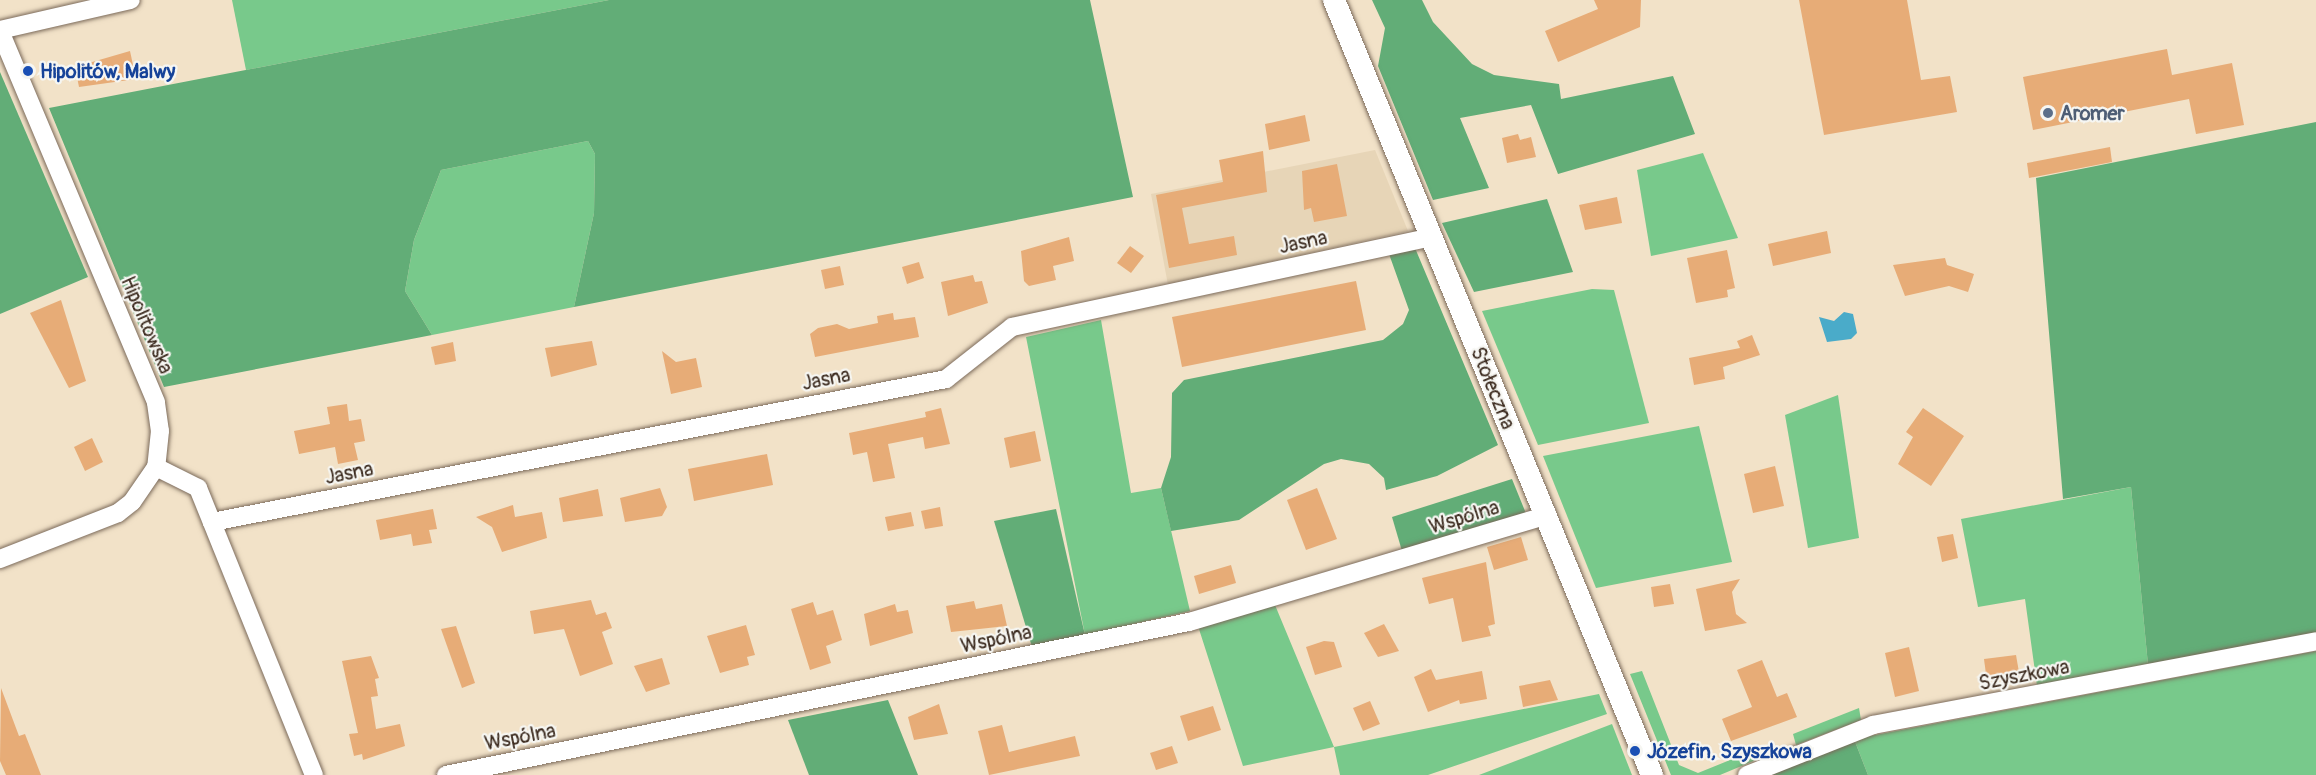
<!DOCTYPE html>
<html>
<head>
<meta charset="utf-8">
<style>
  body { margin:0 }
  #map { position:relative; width:2316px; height:775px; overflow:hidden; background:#f2e2c8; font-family:Pangolin,sans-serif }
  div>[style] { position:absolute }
  .built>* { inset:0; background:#e7d5b7 }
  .green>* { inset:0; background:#78c98b }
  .forest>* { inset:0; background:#62ad77 }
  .water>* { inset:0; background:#4aabc9 }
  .building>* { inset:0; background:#e7ac77 }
  .roads { filter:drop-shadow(0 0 2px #7b6a5a) drop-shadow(0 0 2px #7b6a5a) }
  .minor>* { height:18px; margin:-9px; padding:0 9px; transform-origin:9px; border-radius:9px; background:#fff }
  .tertiary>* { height:22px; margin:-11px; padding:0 11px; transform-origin:11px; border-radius:11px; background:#fff }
  .dots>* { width:16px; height:16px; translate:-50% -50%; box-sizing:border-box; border:3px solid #f6f6f2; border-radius:50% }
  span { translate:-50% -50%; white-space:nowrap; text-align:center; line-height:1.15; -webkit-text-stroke:4.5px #f6f6f2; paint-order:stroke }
  .transit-label { font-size:20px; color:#164399; font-weight:700 }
  .left { translate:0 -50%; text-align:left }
  .service-label { font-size:20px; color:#4e5e75; font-weight:700 }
  .street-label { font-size:20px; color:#3b2a1e }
</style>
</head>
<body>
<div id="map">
  <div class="built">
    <i style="clip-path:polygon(1375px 150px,1408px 231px,1168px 285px,1151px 194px)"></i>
  </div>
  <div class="green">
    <i style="clip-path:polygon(232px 0,609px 0,246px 70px)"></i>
    <i style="clip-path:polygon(588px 141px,595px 154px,594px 213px,574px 307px,432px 335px,405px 291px,414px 240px,441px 170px)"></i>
    <i style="clip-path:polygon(1703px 153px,1738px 238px,1651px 256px,1637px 170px)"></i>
    <i style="clip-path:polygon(1592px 289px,1614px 290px,1649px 423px,1538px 445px,1482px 311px)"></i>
    <i style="clip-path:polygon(1101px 320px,1131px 493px,1161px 488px,1190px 611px,1085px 635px,1026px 337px)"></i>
    <i style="clip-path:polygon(1838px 395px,1859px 538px,1808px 548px,1785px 415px)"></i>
    <i style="clip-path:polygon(1699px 426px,1732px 562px,1596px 588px,1543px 456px)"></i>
    <i style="clip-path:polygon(2131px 487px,2148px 665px,2037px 686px,2025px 599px,1978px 607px,1961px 519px)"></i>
    <i style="clip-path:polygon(1275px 605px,1334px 747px,1599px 694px,1607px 714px,1428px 775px,1340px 775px,1334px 747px,1243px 766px,1198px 626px)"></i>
    <i style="clip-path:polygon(2316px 651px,2316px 775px,1868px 775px,1854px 739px)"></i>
    <i style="clip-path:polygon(1642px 671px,1679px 765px,1698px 773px,1772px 743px,1775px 752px,1720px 775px,1671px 775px,1630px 674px)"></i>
    <i style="clip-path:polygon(1859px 708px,1861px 720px,1796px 745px,1793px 734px)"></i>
    <i style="clip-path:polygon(1612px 724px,1632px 775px,1479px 775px)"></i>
  </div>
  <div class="forest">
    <i style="clip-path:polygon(609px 0,1090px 0,1133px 197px,574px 307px,594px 213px,595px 154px,588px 141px,441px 170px,414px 240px,405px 291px,432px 335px,164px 387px,49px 108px)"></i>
    <i style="clip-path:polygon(1372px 0,1422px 0,1433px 22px,1472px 64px,1494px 75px,1559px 84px,1561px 99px,1673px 76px,1695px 134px,1558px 174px,1531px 105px,1460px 118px,1489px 188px,1433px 200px,1378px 66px,1385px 28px)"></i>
    <i style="clip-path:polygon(0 72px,88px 277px,0 314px)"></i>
    <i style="clip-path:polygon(2316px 122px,2316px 633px,2148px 665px,2131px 487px,2063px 499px,2036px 178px)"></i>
    <i style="clip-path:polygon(1547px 199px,1573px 272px,1474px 292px,1442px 223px)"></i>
    <i style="clip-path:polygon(1415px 248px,1498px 445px,1437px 476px,1386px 490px,1384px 478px,1369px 464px,1341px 459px,1324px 464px,1239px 520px,1171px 531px,1161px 488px,1171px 457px,1172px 393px,1184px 380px,1383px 340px,1403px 324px,1409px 310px,1389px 254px)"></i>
    <i style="clip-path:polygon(1512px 479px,1527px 516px,1402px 551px,1392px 517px)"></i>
    <i style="clip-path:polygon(1056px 509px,1085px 635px,1032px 647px,994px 521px)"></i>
    <i style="clip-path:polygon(888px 700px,918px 775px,809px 775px,788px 720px)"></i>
    <i style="clip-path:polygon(1854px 739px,1868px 775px,1770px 775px)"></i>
  </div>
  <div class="water">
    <i style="clip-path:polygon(1844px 312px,1853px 314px,1857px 333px,1851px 339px,1827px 342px,1819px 317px,1834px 321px)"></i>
  </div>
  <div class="building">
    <i style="clip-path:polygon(1594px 0,1641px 0,1640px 27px,1558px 62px,1545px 31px,1598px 9px)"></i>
    <i style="clip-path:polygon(1799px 0,1907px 0,1921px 80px,1950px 76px,1957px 112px,1824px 135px)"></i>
    <i style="clip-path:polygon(2167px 49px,2172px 75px,2232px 63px,2244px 125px,2196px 134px,2189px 99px,2033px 130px,2023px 77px)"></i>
    <i style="clip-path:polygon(130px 51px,136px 79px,79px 87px,75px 67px)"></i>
    <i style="clip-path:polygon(1305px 115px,1310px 141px,1269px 150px,1265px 124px)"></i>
    <i style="clip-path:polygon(1518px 134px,1520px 140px,1531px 137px,1536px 157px,1507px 163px,1502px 138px)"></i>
    <i style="clip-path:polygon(2110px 147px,2112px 162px,2029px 178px,2027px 163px)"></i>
    <i style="clip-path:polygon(1263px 151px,1267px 192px,1182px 208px,1189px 244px,1234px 236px,1237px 255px,1169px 268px,1156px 195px,1223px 182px,1219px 160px)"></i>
    <i style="clip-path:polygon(1337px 164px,1347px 216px,1314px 222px,1311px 208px,1304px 210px,1302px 171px)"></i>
    <i style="clip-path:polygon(1617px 197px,1622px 223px,1585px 230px,1579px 205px)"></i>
    <i style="clip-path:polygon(1827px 231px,1831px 253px,1773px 266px,1768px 244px)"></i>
    <i style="clip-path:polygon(1069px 237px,1074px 261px,1053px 266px,1056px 280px,1029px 286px,1024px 281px,1021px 251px)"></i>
    <i style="clip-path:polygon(1130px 246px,1144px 256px,1131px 273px,1117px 263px)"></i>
    <i style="clip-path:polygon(1727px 250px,1735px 288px,1727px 290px,1728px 297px,1696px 303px,1687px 258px)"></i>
    <i style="clip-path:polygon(1945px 258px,1947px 265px,1974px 274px,1968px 292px,1949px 286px,1905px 296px,1893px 265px)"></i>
    <i style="clip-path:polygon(919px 262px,924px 278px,907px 284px,902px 267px)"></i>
    <i style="clip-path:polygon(840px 266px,844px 285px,825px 289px,821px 270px)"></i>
    <i style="clip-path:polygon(973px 275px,975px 282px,982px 281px,988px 303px,948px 316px,941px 282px)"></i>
    <i style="clip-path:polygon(1356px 281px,1366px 330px,1182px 367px,1172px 317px)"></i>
    <i style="clip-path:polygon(61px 300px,86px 381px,69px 388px,30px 313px)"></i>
    <i style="clip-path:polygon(893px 313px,894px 320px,915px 317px,919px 337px,815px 357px,810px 334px,818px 328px,837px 324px,849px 329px,878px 323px,877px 316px)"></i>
    <i style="clip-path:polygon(1752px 335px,1760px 355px,1723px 367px,1725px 379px,1694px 385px,1689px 358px,1740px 348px,1737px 341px)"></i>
    <i style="clip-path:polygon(592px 341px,597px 365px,551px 377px,545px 348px)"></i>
    <i style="clip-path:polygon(453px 342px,456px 361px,435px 365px,431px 347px)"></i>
    <i style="clip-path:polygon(662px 351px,676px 362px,696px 358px,702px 387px,671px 394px)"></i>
    <i style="clip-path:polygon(347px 404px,349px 421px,361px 419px,365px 441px,354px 443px,358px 460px,338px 464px,335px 447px,299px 454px,294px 431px,330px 424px,327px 407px)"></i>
    <i style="clip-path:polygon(941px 408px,950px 444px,925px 449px,923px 437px,888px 444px,895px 478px,873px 482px,867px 452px,853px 455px,849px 433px,926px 417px,925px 412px)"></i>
    <i style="clip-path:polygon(1923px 408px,1964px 436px,1931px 486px,1898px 464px,1913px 437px,1906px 432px)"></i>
    <i style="clip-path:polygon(1035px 431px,1041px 461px,1010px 468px,1004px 438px)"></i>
    <i style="clip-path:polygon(92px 438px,103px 462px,85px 471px,74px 447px)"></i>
    <i style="clip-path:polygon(767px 454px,773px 485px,694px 501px,688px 469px)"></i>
    <i style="clip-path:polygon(1775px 466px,1784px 506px,1753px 513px,1744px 474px)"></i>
    <i style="clip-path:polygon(660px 488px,667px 507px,662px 516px,625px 522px,620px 498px)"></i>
    <i style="clip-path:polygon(1317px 488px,1337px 539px,1306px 550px,1287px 500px)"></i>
    <i style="clip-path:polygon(598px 489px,603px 516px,563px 522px,559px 498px)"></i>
    <i style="clip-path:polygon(513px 505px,515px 517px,542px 512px,547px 538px,502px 552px,492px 527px,476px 517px)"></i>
    <i style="clip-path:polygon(940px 507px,943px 526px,925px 529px,921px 511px)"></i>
    <i style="clip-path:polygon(433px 509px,437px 529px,429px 530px,432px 543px,413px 546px,411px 534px,380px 540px,376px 520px)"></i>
    <i style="clip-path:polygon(911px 512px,914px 526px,888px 531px,885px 517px)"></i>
    <i style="clip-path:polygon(1953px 534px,1958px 558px,1942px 562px,1937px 537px)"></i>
    <i style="clip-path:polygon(1521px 537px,1528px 560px,1494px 570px,1487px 547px)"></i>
    <i style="clip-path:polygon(1486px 562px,1495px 624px,1488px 626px,1491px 636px,1462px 642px,1453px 598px,1429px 604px,1422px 578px)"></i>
    <i style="clip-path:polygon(1231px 565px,1236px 583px,1199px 594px,1194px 576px)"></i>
    <i style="clip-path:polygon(1740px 579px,1732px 592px,1736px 614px,1747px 623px,1705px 631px,1696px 589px)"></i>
    <i style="clip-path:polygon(1670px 584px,1674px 604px,1654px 607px,1651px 587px)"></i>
    <i style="clip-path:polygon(591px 600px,596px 615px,606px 612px,612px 628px,602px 632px,613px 664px,580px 676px,564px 629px,534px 634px,530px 611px)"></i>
    <i style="clip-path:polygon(974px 601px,976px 609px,1002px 604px,1007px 626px,951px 632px,946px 606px)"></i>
    <i style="clip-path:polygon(813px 602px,817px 615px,833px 610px,842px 640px,826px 646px,831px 663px,810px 670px,791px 609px)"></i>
    <i style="clip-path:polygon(895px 604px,897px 612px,908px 610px,913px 633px,870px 646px,864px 614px)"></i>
    <i style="clip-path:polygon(1384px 624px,1399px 651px,1378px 657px,1364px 633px)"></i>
    <i style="clip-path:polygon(746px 625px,755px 655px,747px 657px,749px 665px,720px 673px,707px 636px)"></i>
    <i style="clip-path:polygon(456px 626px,475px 683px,462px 688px,441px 629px)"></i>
    <i style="clip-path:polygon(1324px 641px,1334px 642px,1342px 667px,1315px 675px,1306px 647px)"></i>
    <i style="clip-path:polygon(1909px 647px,1919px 691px,1895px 697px,1885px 653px)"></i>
    <i style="clip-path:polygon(2016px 655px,2020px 678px,1987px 682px,1984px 659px)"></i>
    <i style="clip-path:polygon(371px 656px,379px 678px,375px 679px,378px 696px,371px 697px,376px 729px,400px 724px,405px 746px,363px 760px,362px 754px,354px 756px,349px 734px,358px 733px,342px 661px)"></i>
    <i style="clip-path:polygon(662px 658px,670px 684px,646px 692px,634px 666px)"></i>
    <i style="clip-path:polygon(1762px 660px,1777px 697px,1787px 693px,1797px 717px,1731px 741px,1722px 719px,1752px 707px,1737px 670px)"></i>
    <i style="clip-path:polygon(1431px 669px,1436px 680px,1482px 671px,1487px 699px,1460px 704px,1459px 700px,1428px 712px,1414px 677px)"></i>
    <i style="clip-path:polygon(1550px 680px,1558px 700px,1523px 707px,1519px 686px)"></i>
    <i style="clip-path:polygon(1px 688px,19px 736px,25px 734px,41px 775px,6px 775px,0 761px)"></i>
    <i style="clip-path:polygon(1370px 701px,1380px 724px,1363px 731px,1353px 708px)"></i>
    <i style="clip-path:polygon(939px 704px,948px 734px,914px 740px,908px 717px)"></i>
    <i style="clip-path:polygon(1213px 706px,1221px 730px,1188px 741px,1180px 716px)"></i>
    <i style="clip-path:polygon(1002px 725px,1009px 752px,1075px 736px,1080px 756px,989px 775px,978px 731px)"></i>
    <i style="clip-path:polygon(1172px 746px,1178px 763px,1156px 770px,1150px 753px)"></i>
  </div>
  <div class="roads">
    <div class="minor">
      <i style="left:0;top:30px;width:134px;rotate:-12.9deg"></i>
      <i style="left:0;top:31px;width:403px;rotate:67.2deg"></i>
      <i style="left:156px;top:403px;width:28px;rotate:82deg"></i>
      <i style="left:160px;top:431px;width:36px;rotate:96deg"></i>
      <i style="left:156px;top:467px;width:42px;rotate:124.4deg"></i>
      <i style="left:132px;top:502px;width:18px;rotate:142deg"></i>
      <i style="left:118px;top:513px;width:127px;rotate:158.7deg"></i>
      <i style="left:156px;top:467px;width:47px;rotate:26.6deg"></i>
      <i style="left:198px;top:488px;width:310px;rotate:68deg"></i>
      <i style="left:212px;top:522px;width:748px;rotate:-11.02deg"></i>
      <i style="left:946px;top:379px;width:84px;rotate:-38.2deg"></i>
      <i style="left:1012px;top:327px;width:429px;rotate:-12.1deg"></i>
      <i style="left:446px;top:775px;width:759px;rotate:-11.64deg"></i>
      <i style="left:1189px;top:622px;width:374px;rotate:-16.6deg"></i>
      <i style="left:1747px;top:775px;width:136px;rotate:-21.6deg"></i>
      <i style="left:1873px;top:725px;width:451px;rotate:-10.7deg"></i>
    </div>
    <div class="tertiary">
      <i style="left:1334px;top:0;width:838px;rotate:67.69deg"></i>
    </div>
  </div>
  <div class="dots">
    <i style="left:28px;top:71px;background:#1a4fb4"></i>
    <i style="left:2048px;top:113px;background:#5c6f8a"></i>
    <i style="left:1635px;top:751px;background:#1a4fb4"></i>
  </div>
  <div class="transit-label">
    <span class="left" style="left:40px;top:71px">Hipolitów, Malwy</span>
    <span class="left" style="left:1647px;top:751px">Józefin, Szyszkowa</span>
  </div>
  <div class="service-label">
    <span class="left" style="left:2060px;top:113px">Aromer</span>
  </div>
  <div class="street-label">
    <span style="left:1303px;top:242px;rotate:-12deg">Jasna</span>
    <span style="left:147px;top:325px;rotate:67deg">Hipolitowska</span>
    <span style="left:826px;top:379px;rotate:-11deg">Jasna</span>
    <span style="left:1493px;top:388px;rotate:68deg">Stołeczna</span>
    <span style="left:349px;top:473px;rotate:-11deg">Jasna</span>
    <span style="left:1464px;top:517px;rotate:-17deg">Wspólna</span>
    <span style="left:996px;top:639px;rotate:-12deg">Wspólna</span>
    <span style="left:2024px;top:675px;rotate:-11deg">Szyszkowa</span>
    <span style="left:520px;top:737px;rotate:-11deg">Wspólna</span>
  </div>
</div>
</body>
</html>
